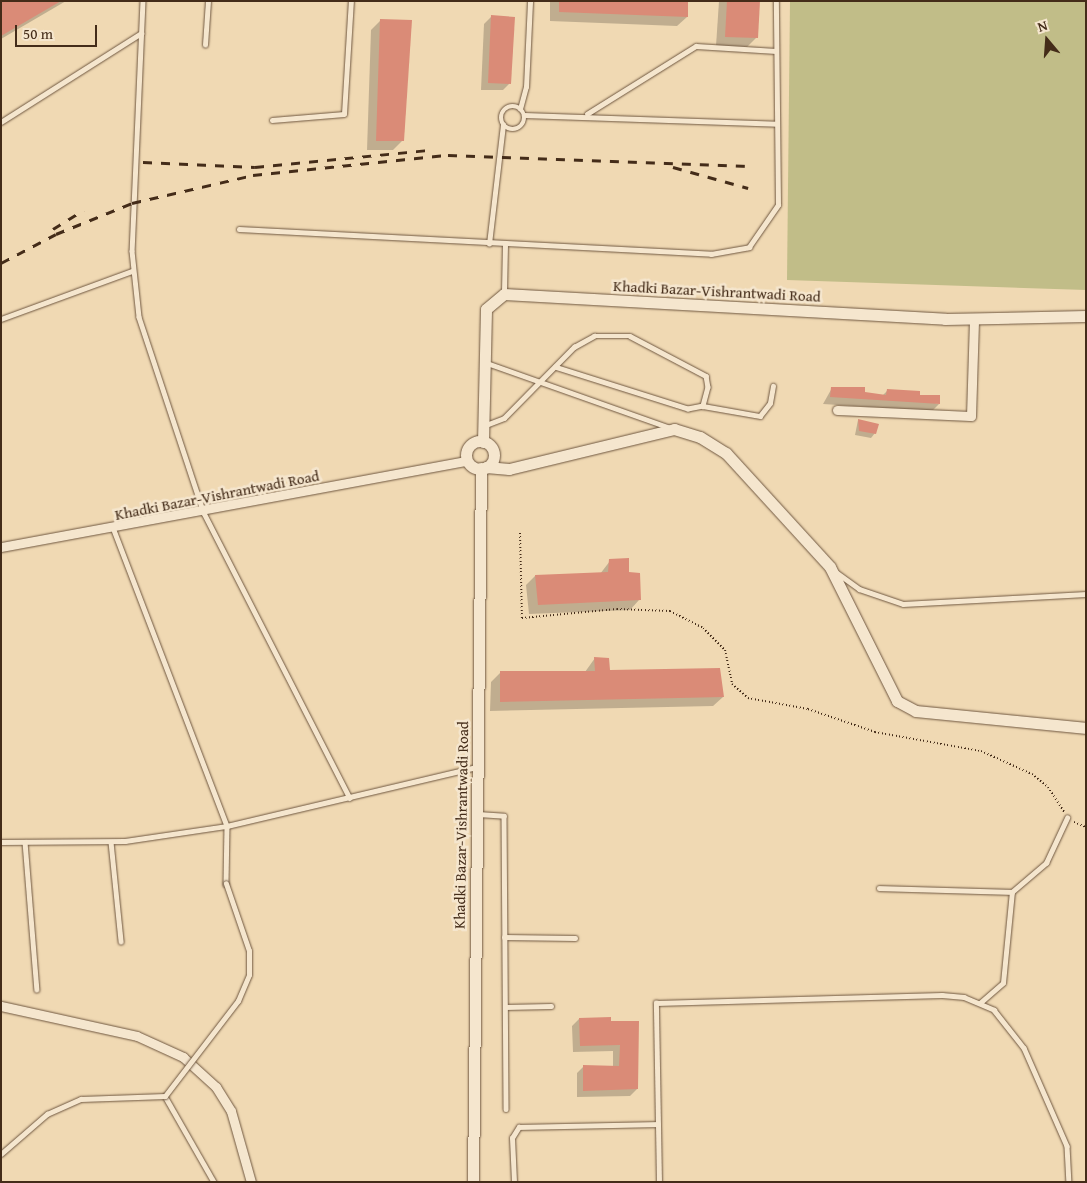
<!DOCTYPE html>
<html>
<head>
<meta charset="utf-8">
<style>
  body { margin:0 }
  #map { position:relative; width:1087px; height:1183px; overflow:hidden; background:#f0d9b3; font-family:"Gentium Book Plus",serif }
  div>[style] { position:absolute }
  .green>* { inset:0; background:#c1bd88 }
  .shadow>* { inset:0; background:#0003 }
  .building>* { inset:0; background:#da8b77 }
  .path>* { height:2px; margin-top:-1px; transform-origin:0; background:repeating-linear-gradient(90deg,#442c19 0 1px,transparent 0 3.5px) }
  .roads { filter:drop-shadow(0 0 1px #6f5740) drop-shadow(0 0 1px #6f5740) }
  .service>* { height:4.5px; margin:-2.25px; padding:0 2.25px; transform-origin:2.25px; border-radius:2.25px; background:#f5e6ce }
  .service>.ring { margin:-2.25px; padding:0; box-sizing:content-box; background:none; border:4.5px solid #f5e6ce; border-radius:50% }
  .minor>* { height:9px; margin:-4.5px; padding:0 4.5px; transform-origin:4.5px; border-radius:4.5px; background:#f5e6ce }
  .tertiary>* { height:11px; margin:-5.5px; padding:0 5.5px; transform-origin:5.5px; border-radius:5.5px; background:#f5e6ce }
  .tertiary>.ring { margin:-5.5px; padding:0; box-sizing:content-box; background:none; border:11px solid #f5e6ce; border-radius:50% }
  .rail>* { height:3px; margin-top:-1.5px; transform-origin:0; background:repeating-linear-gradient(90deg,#442c19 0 9px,transparent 0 18px) }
  .bridges { filter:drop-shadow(0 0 1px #6f5740) drop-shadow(0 0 1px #6f5740) }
  .service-bridge>* { height:4.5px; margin:-2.25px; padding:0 2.25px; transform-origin:2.25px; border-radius:2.25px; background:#f5e6ce }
  span { translate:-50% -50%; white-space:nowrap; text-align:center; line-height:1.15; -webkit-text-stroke:5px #f5e6ce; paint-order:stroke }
  .street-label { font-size:15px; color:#442c19 }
  .frame { position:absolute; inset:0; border:2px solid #442c19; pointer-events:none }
  .north { position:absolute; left:1022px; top:15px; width:50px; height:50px; -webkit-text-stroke:4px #f5e6ce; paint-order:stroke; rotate:342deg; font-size:14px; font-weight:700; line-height:20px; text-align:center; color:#442c19 }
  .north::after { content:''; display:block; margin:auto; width:18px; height:22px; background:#442c19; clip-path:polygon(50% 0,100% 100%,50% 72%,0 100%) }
  .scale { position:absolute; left:15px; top:25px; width:82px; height:22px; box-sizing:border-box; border:2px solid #442c19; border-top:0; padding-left:6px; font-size:15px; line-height:18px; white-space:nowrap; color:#442c19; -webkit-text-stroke:4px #f5e6ce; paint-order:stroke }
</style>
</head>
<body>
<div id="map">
  <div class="green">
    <i style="clip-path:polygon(790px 1px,1086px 1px,1086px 290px,787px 280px)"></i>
  </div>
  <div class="shadow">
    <i style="clip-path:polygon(1px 1px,66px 1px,1px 39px)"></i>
    <i style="clip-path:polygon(550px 1px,686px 1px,687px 17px,677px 26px,550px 21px)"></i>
    <i style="clip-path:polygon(719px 1px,758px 1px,756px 38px,747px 47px,716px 46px)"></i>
    <i style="clip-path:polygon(491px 17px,510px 83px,503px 90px,481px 90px,484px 24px)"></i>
    <i style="clip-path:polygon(381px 20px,403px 140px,393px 150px,367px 150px,371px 30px)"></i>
    <i style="clip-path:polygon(832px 388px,882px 396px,887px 391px,939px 404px,932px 411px,823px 404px)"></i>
    <i style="clip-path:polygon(858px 420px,875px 433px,871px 438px,855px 435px)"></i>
    <i style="clip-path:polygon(610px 561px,627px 573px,639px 600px,630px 610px,529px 614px,526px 585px,535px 576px,600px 574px)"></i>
    <i style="clip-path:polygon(595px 658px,609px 671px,723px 697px,713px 706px,490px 711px,491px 682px,501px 672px,585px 672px)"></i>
    <i style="clip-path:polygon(579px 1019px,638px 1023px,637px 1089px,630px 1096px,577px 1097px,577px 1073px,584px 1066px,613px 1067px,613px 1051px,573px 1052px,572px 1026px)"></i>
  </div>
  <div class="building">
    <i style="clip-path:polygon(1px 1px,61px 1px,1px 36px)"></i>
    <i style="clip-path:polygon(559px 1px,688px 1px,688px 17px,559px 12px)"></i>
    <i style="clip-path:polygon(727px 1px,760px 1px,758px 38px,725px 37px)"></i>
    <i style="clip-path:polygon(491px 15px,515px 17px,511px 84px,488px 83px)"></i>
    <i style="clip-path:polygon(380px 19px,412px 20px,404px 141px,376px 141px)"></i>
    <i style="clip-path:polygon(831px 387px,865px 387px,865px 392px,886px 395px,887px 389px,920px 391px,920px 395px,940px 395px,940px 404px,830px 397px)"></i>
    <i style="clip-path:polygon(858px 419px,879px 424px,876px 434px,859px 431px)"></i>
    <i style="clip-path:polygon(629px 558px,629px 572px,640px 573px,641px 600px,538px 605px,535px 575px,608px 572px,609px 559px)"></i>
    <i style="clip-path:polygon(594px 657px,609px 658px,610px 670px,720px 668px,724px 697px,500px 702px,500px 671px,595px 671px)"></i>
    <i style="clip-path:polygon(611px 1017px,611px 1021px,639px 1021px,638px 1089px,583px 1091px,583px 1065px,619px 1066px,620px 1045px,580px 1046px,579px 1018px)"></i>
  </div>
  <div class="path">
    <i style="left:520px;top:533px;width:85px;rotate:88.7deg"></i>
    <i style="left:522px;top:618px;width:95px;rotate:-5.4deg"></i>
    <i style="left:617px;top:609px;width:53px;rotate:2.2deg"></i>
    <i style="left:670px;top:611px;width:37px;rotate:27deg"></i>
    <i style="left:703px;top:628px;width:31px;rotate:45deg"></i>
    <i style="left:725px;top:650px;width:35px;rotate:78deg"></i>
    <i style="left:732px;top:684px;width:21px;rotate:41deg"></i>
    <i style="left:748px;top:698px;width:61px;rotate:10.4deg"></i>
    <i style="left:808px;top:709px;width:71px;rotate:18.9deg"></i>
    <i style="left:875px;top:732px;width:108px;rotate:10.2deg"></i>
    <i style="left:981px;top:751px;width:56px;rotate:24.3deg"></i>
    <i style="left:1032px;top:774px;width:21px;rotate:39deg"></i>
    <i style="left:1048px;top:787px;width:30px;rotate:57deg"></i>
    <i style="left:1074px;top:822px;width:13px;rotate:23deg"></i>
  </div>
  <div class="roads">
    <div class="service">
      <i style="left:143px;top:1px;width:250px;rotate:92.5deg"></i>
      <i style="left:132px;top:251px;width:66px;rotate:83.9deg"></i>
      <i style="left:139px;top:317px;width:206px;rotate:71.7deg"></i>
      <i style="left:204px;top:513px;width:320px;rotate:62.9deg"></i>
      <i style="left:205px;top:45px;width:44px;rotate:-86.1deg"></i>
      <i class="ring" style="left:501px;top:106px;width:19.5px;height:19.5px"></i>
      <i style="left:520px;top:109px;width:23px;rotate:-75deg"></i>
      <i style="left:526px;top:87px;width:86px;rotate:-87.3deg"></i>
      <i style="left:587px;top:114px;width:128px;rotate:-32deg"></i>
      <i style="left:696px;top:46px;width:80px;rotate:3.6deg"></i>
      <i style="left:524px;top:115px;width:253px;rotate:2deg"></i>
      <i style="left:272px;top:120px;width:72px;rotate:-4.8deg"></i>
      <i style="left:344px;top:114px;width:113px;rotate:-86.5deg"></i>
      <i style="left:1px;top:122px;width:166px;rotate:-32.4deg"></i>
      <i style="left:239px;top:229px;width:473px;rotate:3deg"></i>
      <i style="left:711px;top:254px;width:39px;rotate:-10deg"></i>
      <i style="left:749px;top:247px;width:51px;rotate:-55.4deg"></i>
      <i style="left:778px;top:205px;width:204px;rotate:-90.6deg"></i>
      <i style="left:489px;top:244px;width:120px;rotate:-83.3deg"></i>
      <i style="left:504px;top:292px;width:47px;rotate:-88.8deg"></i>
      <i style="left:1px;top:319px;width:140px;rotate:-20.1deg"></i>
      <i style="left:487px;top:363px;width:192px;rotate:19.5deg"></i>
      <i style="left:703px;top:406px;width:58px;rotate:10deg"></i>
      <i style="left:760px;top:416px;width:16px;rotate:-52deg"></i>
      <i style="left:770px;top:403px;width:17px;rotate:-80deg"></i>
      <i style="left:486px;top:425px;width:19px;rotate:-21deg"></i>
      <i style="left:504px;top:418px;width:100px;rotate:-45.4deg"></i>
      <i style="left:574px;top:347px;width:23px;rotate:-29deg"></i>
      <i style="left:594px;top:336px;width:36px"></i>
      <i style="left:630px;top:336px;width:86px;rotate:27.8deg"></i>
      <i style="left:706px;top:376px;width:11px;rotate:80deg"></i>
      <i style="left:708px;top:387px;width:20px;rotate:105deg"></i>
      <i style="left:703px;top:406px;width:15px;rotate:169deg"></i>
      <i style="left:688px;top:409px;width:139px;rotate:-162.5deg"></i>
      <i style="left:114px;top:530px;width:317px;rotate:69.1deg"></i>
      <i style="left:227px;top:826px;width:58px;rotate:91deg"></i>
      <i style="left:836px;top:572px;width:29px;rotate:36deg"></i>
      <i style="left:859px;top:589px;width:46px;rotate:18.8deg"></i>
      <i style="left:903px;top:604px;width:183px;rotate:-3.1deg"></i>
      <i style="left:478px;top:814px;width:26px;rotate:4deg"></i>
      <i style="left:504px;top:816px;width:293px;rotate:89.6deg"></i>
      <i style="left:1px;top:842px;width:124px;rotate:-0.5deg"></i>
      <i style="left:125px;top:841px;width:103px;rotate:-8.4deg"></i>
      <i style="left:227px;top:826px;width:257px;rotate:-13.3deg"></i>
      <i style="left:25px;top:842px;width:148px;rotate:85.4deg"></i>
      <i style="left:111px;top:842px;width:100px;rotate:84.2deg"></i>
      <i style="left:879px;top:888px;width:133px;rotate:1.7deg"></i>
      <i style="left:504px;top:937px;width:71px;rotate:0.8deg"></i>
      <i style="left:980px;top:1003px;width:30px;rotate:-41deg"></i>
      <i style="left:1003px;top:983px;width:91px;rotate:-84.4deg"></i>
      <i style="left:1012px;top:892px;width:45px;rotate:-40.5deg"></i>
      <i style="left:1046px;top:863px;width:50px;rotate:-65deg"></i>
      <i style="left:505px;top:1007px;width:46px;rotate:-1.2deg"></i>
      <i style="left:165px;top:1096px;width:99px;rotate:60.3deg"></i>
      <i style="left:514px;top:1182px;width:44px;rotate:-92.6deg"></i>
      <i style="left:512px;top:1138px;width:13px;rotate:-58deg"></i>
      <i style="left:519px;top:1127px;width:139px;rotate:-1.2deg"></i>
      <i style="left:659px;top:1182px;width:179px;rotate:-91deg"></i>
      <i style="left:656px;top:1003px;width:286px;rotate:-1.6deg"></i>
      <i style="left:942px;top:995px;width:22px;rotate:5deg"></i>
      <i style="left:964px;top:997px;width:33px;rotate:23deg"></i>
      <i style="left:994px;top:1010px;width:48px;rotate:51.7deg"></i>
      <i style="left:1024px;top:1048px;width:107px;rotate:66.3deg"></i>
      <i style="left:1067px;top:1146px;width:36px;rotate:87deg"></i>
    </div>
    <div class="minor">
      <i style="left:837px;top:410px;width:134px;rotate:2.6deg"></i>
      <i style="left:971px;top:416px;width:98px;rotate:-88.2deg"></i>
      <i style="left:1px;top:547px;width:474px;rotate:-10.5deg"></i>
      <i style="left:1px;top:1006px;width:139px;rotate:12.4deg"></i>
      <i style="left:137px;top:1036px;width:51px;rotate:24.5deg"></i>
      <i style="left:183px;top:1057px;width:45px;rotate:42.3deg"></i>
      <i style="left:216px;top:1087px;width:28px;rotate:58deg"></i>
      <i style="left:231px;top:1111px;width:74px;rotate:74.3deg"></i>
    </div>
    <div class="tertiary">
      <i class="ring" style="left:466px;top:441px;width:17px;height:17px"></i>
      <i style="left:483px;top:442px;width:133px;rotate:-88.7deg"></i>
      <i style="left:486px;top:309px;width:23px;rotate:-40deg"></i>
      <i style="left:504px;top:294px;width:442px;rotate:3.2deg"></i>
      <i style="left:945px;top:319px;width:141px;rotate:-1.2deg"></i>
      <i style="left:486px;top:467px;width:23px;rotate:5deg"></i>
      <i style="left:509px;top:469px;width:170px;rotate:-13.6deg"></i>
      <i style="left:674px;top:429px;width:27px;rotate:17deg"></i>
      <i style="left:700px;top:437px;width:31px;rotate:32deg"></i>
      <i style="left:726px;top:453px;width:154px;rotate:47.6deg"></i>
      <i style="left:830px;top:567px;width:150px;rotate:63.4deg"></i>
      <i style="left:897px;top:701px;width:21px;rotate:28deg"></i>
      <i style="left:916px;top:711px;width:171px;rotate:5.7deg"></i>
      <i style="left:473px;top:1182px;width:714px;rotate:-89.36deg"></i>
    </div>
  </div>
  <div class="rail">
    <i style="left:143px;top:162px;width:112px;rotate:2.6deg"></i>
    <i style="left:255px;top:167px;width:173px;rotate:-5.6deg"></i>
    <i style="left:673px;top:167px;width:78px;rotate:15.6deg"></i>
    <i style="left:53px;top:229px;width:36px;rotate:-32deg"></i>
    <i style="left:1px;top:263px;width:62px;rotate:-27.8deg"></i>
    <i style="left:56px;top:234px;width:82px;rotate:-22.2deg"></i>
    <i style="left:132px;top:203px;width:124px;rotate:-13deg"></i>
    <i style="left:253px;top:175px;width:196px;rotate:-5.9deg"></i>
    <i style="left:448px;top:155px;width:301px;rotate:2.1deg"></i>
  </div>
  <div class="bridges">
    <div class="service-bridge">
      <i style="left:1px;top:1154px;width:61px;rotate:-41deg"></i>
      <i style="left:47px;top:1114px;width:37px;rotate:-24deg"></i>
      <i style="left:81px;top:1099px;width:84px;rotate:-2deg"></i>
      <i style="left:165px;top:1096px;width:120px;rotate:-52.5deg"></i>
      <i style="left:238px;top:1001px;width:28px;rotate:-67deg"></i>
      <i style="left:249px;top:975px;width:24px;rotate:-90deg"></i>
      <i style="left:249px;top:951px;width:71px;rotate:-108.9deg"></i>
    </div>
  </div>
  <div class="street-label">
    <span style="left:717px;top:291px;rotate:3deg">Khadki Bazar-Vishrantwadi Road</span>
    <span style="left:217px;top:495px;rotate:-11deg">Khadki Bazar-Vishrantwadi Road</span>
    <span style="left:461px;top:825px;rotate:-89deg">Khadki Bazar-Vishrantwadi Road</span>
  </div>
  <div class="frame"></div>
  <div class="north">N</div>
  <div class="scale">50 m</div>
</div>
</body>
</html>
